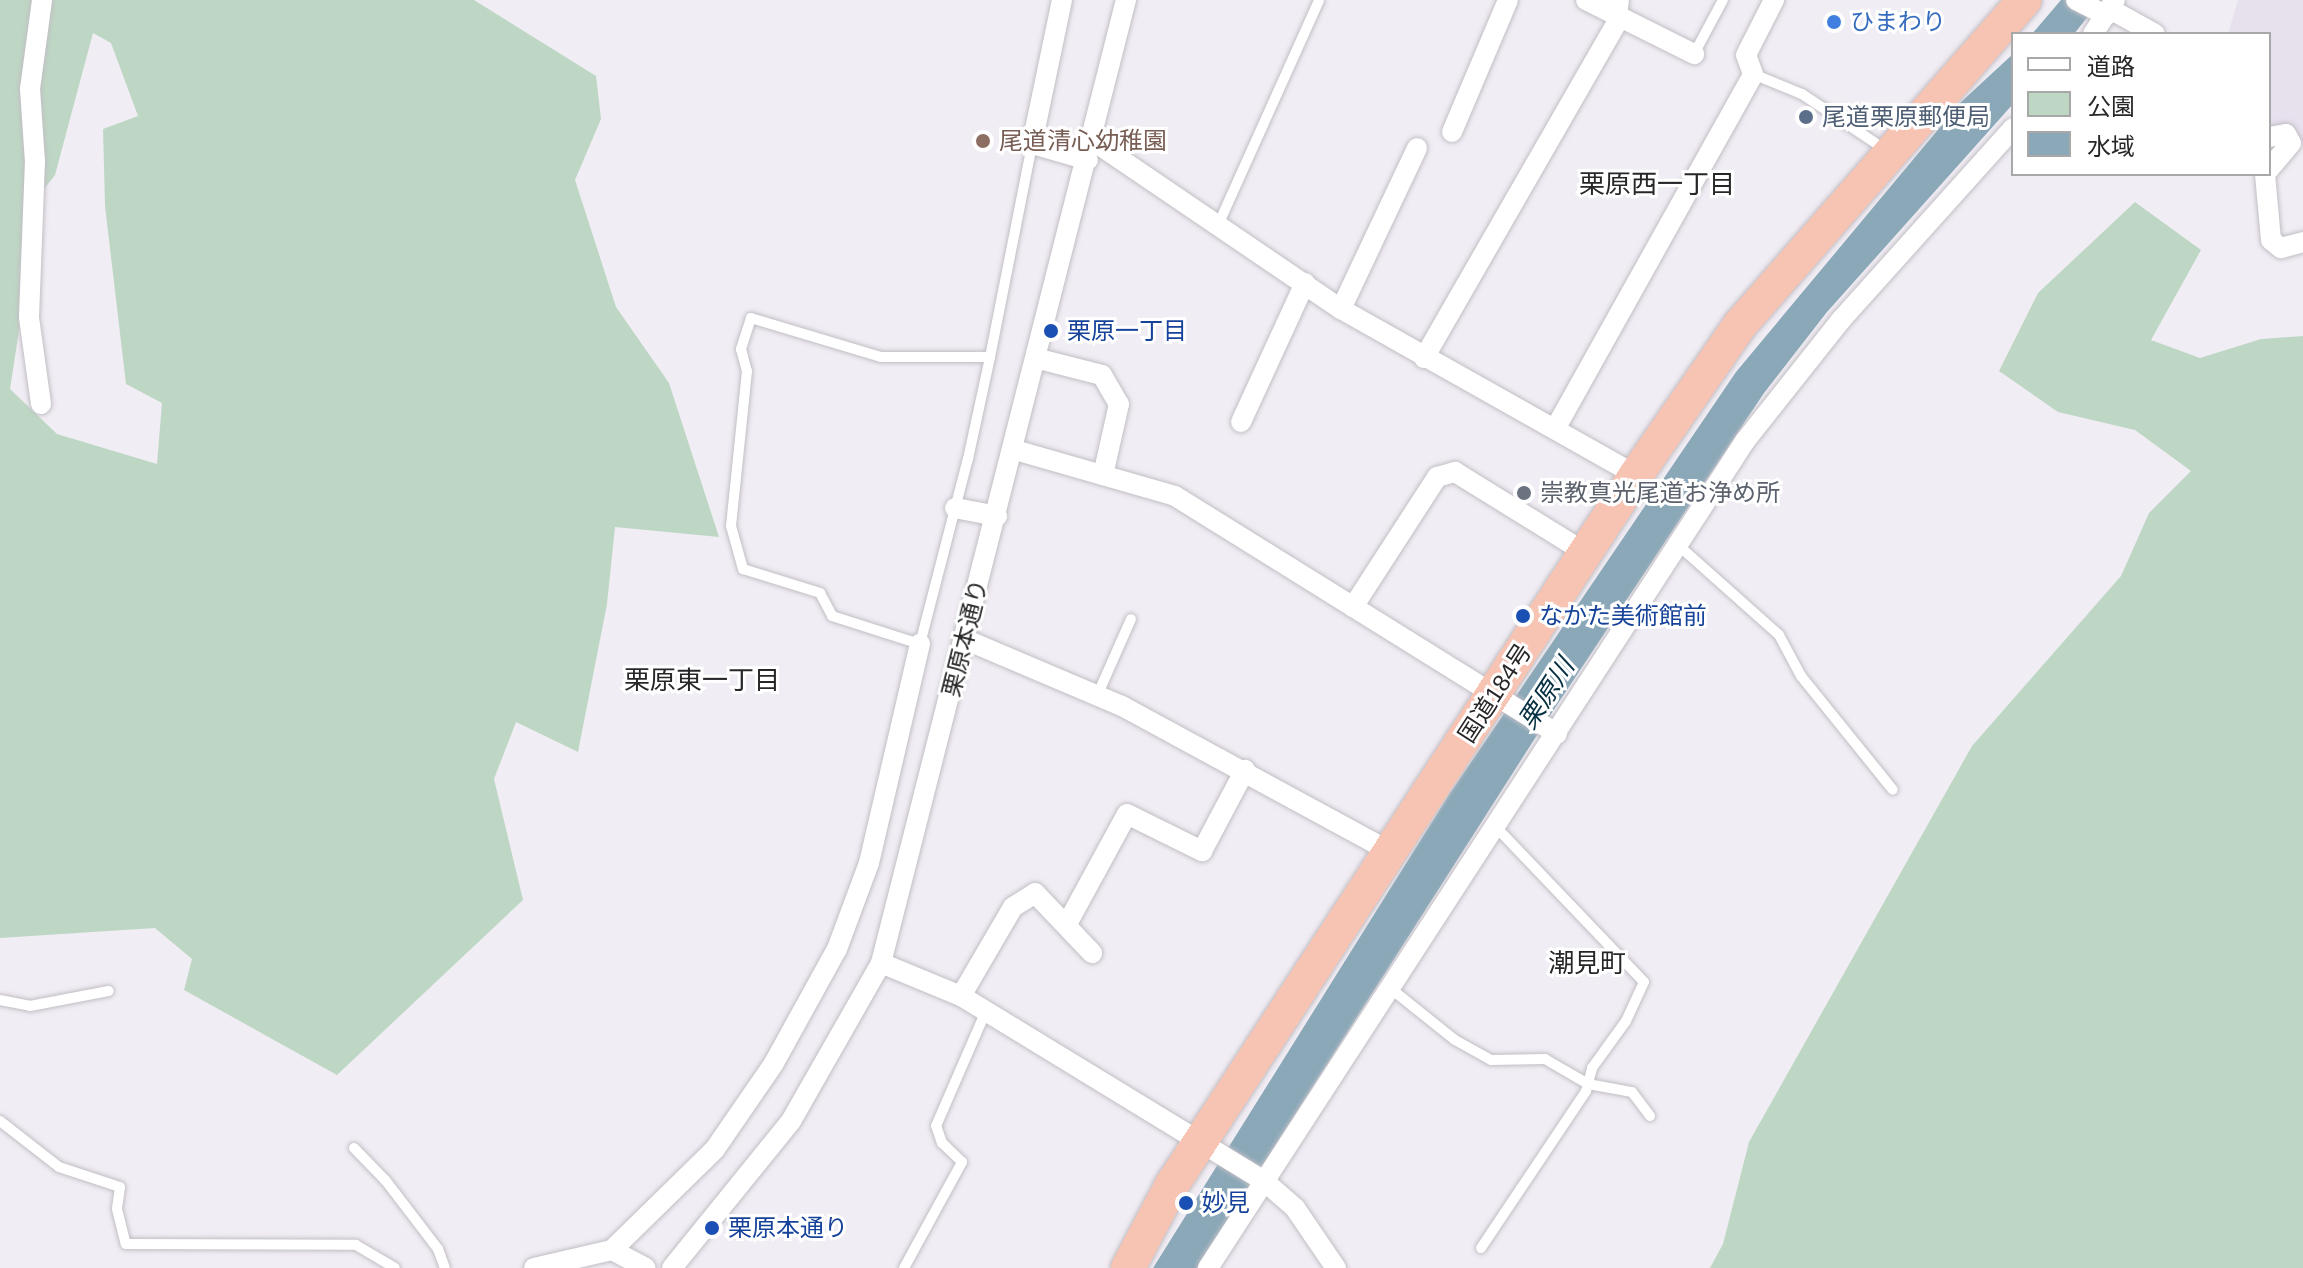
<!DOCTYPE html>
<html>
<head>
<meta charset="utf-8">
<style>
  body { margin:0 }
  #map { position:relative; width:2303px; height:1268px; overflow:hidden; background:#f1edf4; font-family:Arial,"Noto Sans JP",sans-serif }
  div>[style] { position:absolute }
  .built>* { inset:0; background:#e7e0ed }
  .green>* { inset:0; background:#bed7c4 }
  .water>* { inset:0; background:#8aa8b8 }
  .roads { filter:drop-shadow(0 0 2px #c1bec4) drop-shadow(0 0 2px #c1bec4) }
  .service>* { height:10px; margin:-5px; padding:0 5px; transform-origin:5px; border-radius:5px; background:#fff }
  .minor>* { height:20px; margin:-10px; padding:0 10px; transform-origin:10px; border-radius:10px; background:#fff }
  .trunk>* { height:34px; margin:-17px; padding:0 17px; transform-origin:17px; border-radius:17px; background:#f7c3b3 }
  .dots>* { width:22px; height:22px; translate:-50% -50%; box-sizing:border-box; border:4px solid #fff; border-radius:50% }
  span { translate:-50% -50%; white-space:nowrap; text-align:center; line-height:1.15; -webkit-text-stroke:6px #fff; paint-order:stroke }
  .shop-label { font-size:24px; color:#366cbe }
  .left { translate:0 -50%; text-align:left }
  .service-label { font-size:24px; color:#4e5e75 }
  .education-label { font-size:24px; color:#785e54 }
  .transit-label { font-size:24px; color:#164399 }
  .worship-label { font-size:24px; color:#5b616d }
  .street-label { font-size:24px; color:#272628 }
  .neighbourhood-label { font-size:26px; color:#272628 }
  .water-label { font-size:26px; color:#032f41; font-style:italic }
  .legend { position:absolute; left:2011px; top:32px; width:260px; height:144px; box-sizing:border-box; background:#fff; border:2px solid #a9a8a9; margin:0; padding:10px 14px; list-style:none; font-size:24px; color:#272628 }
  .legend li { display:flex; align-items:center; gap:16px; height:40px }
  .legend b { width:40px; border:2px solid #a9a8a9 }
</style>
</head>
<body>
<div id="map">
  <div class="built">
    <i style="clip-path:polygon(2238px 0,2303px 0,2303px 143px,2298px 143px,2297px 130px,2269px 132px,2269px 34px,2228px 34px)"></i>
  </div>
  <div class="green">
    <i style="clip-path:polygon(evenodd,0 0,474px 0,596px 76px,601px 119px,575px 180px,616px 307px,669px 383px,719px 537px,615px 527px,607px 604px,578px 752px,516px 722px,494px 779px,523px 900px,337px 1075px,184px 990px,192px 959px,155px 928px,0 938px,0 0,93px 33px,111px 43px,138px 116px,103px 129px,105px 206px,126px 384px,162px 403px,157px 464px,57px 434px,10px 389px,40px 194px,55px 175px,93px 33px)"></i>
    <i style="clip-path:polygon(2135px 202px,2201px 250px,2151px 340px,2200px 358px,2261px 339px,2303px 336px,2303px 1268px,1710px 1268px,1723px 1244px,1749px 1142px,1972px 746px,2121px 576px,2149px 513px,2191px 471px,2135px 430px,2058px 412px,1999px 371px,2038px 293px)"></i>
  </div>
  <div class="water">
    <i style="clip-path:polygon(2061px 0,2101px 0,2074px 34px,2032px 34px)"></i>
    <i style="clip-path:polygon(2013px 54px,2013px 104px,1827px 312px,1764px 393px,1539px 732px,1197px 1268px,1153px 1268px,1450px 793px,1736px 372px,1961px 102px)"></i>
  </div>
  <div class="roads">
    <div class="service">
      <i style="left:1694px;top:54px;width:61px;rotate:-61.8deg"></i>
      <i style="left:1753px;top:74px;width:53px;rotate:22.2deg"></i>
      <i style="left:1802px;top:94px;width:101px;rotate:33.7deg"></i>
      <i style="left:1219px;top:223px;width:244px;rotate:-65.8deg"></i>
      <i style="left:990px;top:357px;width:109px;rotate:180deg"></i>
      <i style="left:881px;top:357px;width:136px;rotate:-163.3deg"></i>
      <i style="left:751px;top:318px;width:33px;rotate:108deg"></i>
      <i style="left:741px;top:349px;width:23px;rotate:75deg"></i>
      <i style="left:747px;top:371px;width:156px;rotate:95.9deg"></i>
      <i style="left:731px;top:526px;width:45px;rotate:74.4deg"></i>
      <i style="left:743px;top:569px;width:81px;rotate:17.3deg"></i>
      <i style="left:820px;top:593px;width:26px;rotate:62deg"></i>
      <i style="left:832px;top:616px;width:92px;rotate:17.7deg"></i>
      <i style="left:920px;top:644px;width:191px;rotate:-75.5deg"></i>
      <i style="left:968px;top:459px;width:104px;rotate:-77.8deg"></i>
      <i style="left:990px;top:357px;width:217px;rotate:-78.8deg"></i>
      <i style="left:1678px;top:545px;width:135px;rotate:41.7deg"></i>
      <i style="left:1779px;top:635px;width:47px;rotate:61.8deg"></i>
      <i style="left:1801px;top:676px;width:146px;rotate:51.1deg"></i>
      <i style="left:1097px;top:696px;width:84px;rotate:-66.2deg"></i>
      <i style="left:1390px;top:988px;width:83px;rotate:38.7deg"></i>
      <i style="left:1455px;top:1040px;width:41px;rotate:29.1deg"></i>
      <i style="left:1491px;top:1060px;width:54px;rotate:-1.1deg"></i>
      <i style="left:1545px;top:1059px;width:50px;rotate:30.2deg"></i>
      <i style="left:1588px;top:1084px;width:45px;rotate:10.3deg"></i>
      <i style="left:1632px;top:1092px;width:30px;rotate:53deg"></i>
      <i style="left:0;top:1000px;width:31px;rotate:11deg"></i>
      <i style="left:30px;top:1006px;width:80px;rotate:-10.8deg"></i>
      <i style="left:0;top:1121px;width:75px;rotate:37.9deg"></i>
      <i style="left:59px;top:1167px;width:64px;rotate:18.2deg"></i>
      <i style="left:120px;top:1187px;width:22px;rotate:98deg"></i>
      <i style="left:117px;top:1209px;width:36px;rotate:76deg"></i>
      <i style="left:126px;top:1244px;width:230px;rotate:0.2deg"></i>
      <i style="left:356px;top:1245px;width:45px;rotate:30.5deg"></i>
      <i style="left:354px;top:1148px;width:46px;rotate:45.9deg"></i>
      <i style="left:386px;top:1181px;width:86px;rotate:52.6deg"></i>
      <i style="left:438px;top:1249px;width:20px;rotate:70deg"></i>
      <i style="left:1481px;top:1248px;width:189px;rotate:-56.2deg"></i>
      <i style="left:1586px;top:1091px;width:24px;rotate:-75deg"></i>
      <i style="left:1592px;top:1068px;width:58px;rotate:-54.1deg"></i>
      <i style="left:1626px;top:1021px;width:43px;rotate:-65.2deg"></i>
      <i style="left:1644px;top:982px;width:214px;rotate:-133.7deg"></i>
      <i style="left:904px;top:1268px;width:121px;rotate:-61.3deg"></i>
      <i style="left:962px;top:1162px;width:28px;rotate:-136deg"></i>
      <i style="left:942px;top:1143px;width:18px;rotate:-109deg"></i>
      <i style="left:936px;top:1126px;width:125px;rotate:-66.5deg"></i>
    </div>
    <div class="minor">
      <i style="left:1062px;top:0;width:147px;rotate:101.8deg"></i>
      <i style="left:1032px;top:144px;width:58px;rotate:15.9deg"></i>
      <i style="left:1586px;top:0;width:121px;rotate:26.6deg"></i>
      <i style="left:2076px;top:0;width:34px;rotate:27deg"></i>
      <i style="left:2110px;top:9px;width:51px;rotate:29.1deg"></i>
      <i style="left:2093px;top:34px;width:40px;rotate:-57.1deg"></i>
      <i style="left:1452px;top:132px;width:143px;rotate:-67deg"></i>
      <i style="left:2269px;top:137px;width:17px;rotate:-10deg"></i>
      <i style="left:2286px;top:134px;width:10px;rotate:61deg"></i>
      <i style="left:2291px;top:143px;width:34px;rotate:130deg"></i>
      <i style="left:1092px;top:140px;width:301px;rotate:34.2deg"></i>
      <i style="left:1341px;top:309px;width:338px;rotate:29.4deg"></i>
      <i style="left:2265px;top:174px;width:66px;rotate:84.8deg"></i>
      <i style="left:2271px;top:240px;width:13px;rotate:39deg"></i>
      <i style="left:2281px;top:248px;width:23px;rotate:-15deg"></i>
      <i style="left:1341px;top:309px;width:178px;rotate:-64.7deg"></i>
      <i style="left:1424px;top:358px;width:385px;rotate:-60.1deg"></i>
      <i style="left:1616px;top:24px;width:24px;rotate:-83deg"></i>
      <i style="left:1039px;top:359px;width:65px;rotate:14.3deg"></i>
      <i style="left:1102px;top:375px;width:34px;rotate:60deg"></i>
      <i style="left:1119px;top:404px;width:73px;rotate:102.7deg"></i>
      <i style="left:41px;top:404px;width:88px;rotate:-97.9deg"></i>
      <i style="left:29px;top:317px;width:155px;rotate:-87.8deg"></i>
      <i style="left:35px;top:162px;width:73px;rotate:-93.9deg"></i>
      <i style="left:30px;top:89px;width:90px;rotate:-82.3deg"></i>
      <i style="left:1241px;top:422px;width:153px;rotate:-65.3deg"></i>
      <i style="left:1555px;top:429px;width:406px;rotate:-60.8deg"></i>
      <i style="left:1753px;top:74px;width:20px;rotate:-110deg"></i>
      <i style="left:1746px;top:55px;width:62px;rotate:-63deg"></i>
      <i style="left:1015px;top:450px;width:166px;rotate:16deg"></i>
      <i style="left:1175px;top:496px;width:450px;rotate:31.9deg"></i>
      <i style="left:955px;top:508px;width:43px;rotate:10.8deg"></i>
      <i style="left:1353px;top:607px;width:155px;rotate:-57.1deg"></i>
      <i style="left:1437px;top:477px;width:19px;rotate:-16deg"></i>
      <i style="left:1455px;top:472px;width:154px;rotate:31.7deg"></i>
      <i style="left:964px;top:639px;width:172px;rotate:23deg"></i>
      <i style="left:1122px;top:706px;width:308px;rotate:28.5deg"></i>
      <i style="left:1067px;top:924px;width:125px;rotate:-61.4deg"></i>
      <i style="left:1127px;top:814px;width:84px;rotate:26.3deg"></i>
      <i style="left:1202px;top:851px;width:92px;rotate:-62deg"></i>
      <i style="left:881px;top:963px;width:87px;rotate:22.4deg"></i>
      <i style="left:961px;top:996px;width:354px;rotate:31.4deg"></i>
      <i style="left:1263px;top:1180px;width:43px;rotate:41.2deg"></i>
      <i style="left:1295px;top:1208px;width:73px;rotate:55.7deg"></i>
      <i style="left:961px;top:996px;width:103px;rotate:-59.7deg"></i>
      <i style="left:1013px;top:907px;width:26px;rotate:-32deg"></i>
      <i style="left:1035px;top:893px;width:83px;rotate:46.5deg"></i>
      <i style="left:612px;top:1250px;width:144px;rotate:-44.4deg"></i>
      <i style="left:715px;top:1149px;width:104px;rotate:-55.5deg"></i>
      <i style="left:774px;top:1063px;width:130px;rotate:-61.1deg"></i>
      <i style="left:837px;top:949px;width:92px;rotate:-69.6deg"></i>
      <i style="left:869px;top:863px;width:225px;rotate:-76.9deg"></i>
      <i style="left:534px;top:1268px;width:80px;rotate:-13deg"></i>
      <i style="left:612px;top:1250px;width:38px;rotate:28deg"></i>
      <i style="left:672px;top:1268px;width:189px;rotate:-51deg"></i>
      <i style="left:791px;top:1121px;width:182px;rotate:-60.3deg"></i>
      <i style="left:881px;top:963px;width:994px;rotate:-75.73deg"></i>
      <i style="left:1208px;top:1268px;width:986px;rotate:-57deg"></i>
      <i style="left:1745px;top:441px;width:154px;rotate:-51.6deg"></i>
      <i style="left:1841px;top:320px;width:258px;rotate:-48.1deg"></i>
    </div>
    <div class="trunk">
      <i style="left:1128px;top:1268px;width:94px;rotate:-62.1deg"></i>
      <i style="left:1172px;top:1185px;width:848px;rotate:-56.83deg"></i>
      <i style="left:1636px;top:475px;width:183px;rotate:-55.3deg"></i>
      <i style="left:1740px;top:325px;width:432px;rotate:-48.8deg"></i>
    </div>
  </div>
  <div class="dots">
    <i style="left:1834px;top:22px;background:#3f7fe0"></i>
    <i style="left:1806px;top:117px;background:#5c6f8a"></i>
    <i style="left:983px;top:141px;background:#8d6e63"></i>
    <i style="left:1051px;top:331px;background:#1a4fb4"></i>
    <i style="left:1524px;top:493px;background:#6b7280"></i>
    <i style="left:1523px;top:616px;background:#1a4fb4"></i>
    <i style="left:1186px;top:1203px;background:#1a4fb4"></i>
    <i style="left:712px;top:1228px;background:#1a4fb4"></i>
  </div>
  <div class="shop-label">
    <span class="left" style="left:1850px;top:22px">ひまわり</span>
  </div>
  <div class="service-label">
    <span class="left" style="left:1822px;top:117px">尾道栗原郵便局</span>
  </div>
  <div class="education-label">
    <span class="left" style="left:999px;top:141px">尾道清心幼稚園</span>
  </div>
  <div class="transit-label">
    <span class="left" style="left:1067px;top:331px">栗原一丁目</span>
    <span class="left" style="left:1539px;top:616px">なかた美術館前</span>
    <span class="left" style="left:1202px;top:1203px">妙見</span>
    <span class="left" style="left:728px;top:1228px">栗原本通り</span>
  </div>
  <div class="worship-label">
    <span class="left" style="left:1540px;top:493px">崇教真光尾道お浄め所</span>
  </div>
  <div class="street-label">
    <span style="left:965px;top:638px;rotate:-76deg">栗原本通り</span>
    <span style="left:1495px;top:693px;rotate:-57deg">国道184号</span>
  </div>
  <div class="neighbourhood-label">
    <span style="left:1657px;top:185px">栗原西一丁目</span>
    <span style="left:702px;top:681px">栗原東一丁目</span>
    <span style="left:1587px;top:964px">潮見町</span>
  </div>
  <div class="water-label">
    <span style="left:1547px;top:694px;rotate:-57deg">栗原川</span>
  </div>
  <ul class="legend">
  <li><b style="height:10px;background:#fff"></b>道路</li>
  <li><b style="height:22px;background:#bed7c4"></b>公園</li>
  <li><b style="height:22px;background:#8aa8b8"></b>水域</li>
  </ul>
</div>
</body>
</html>
